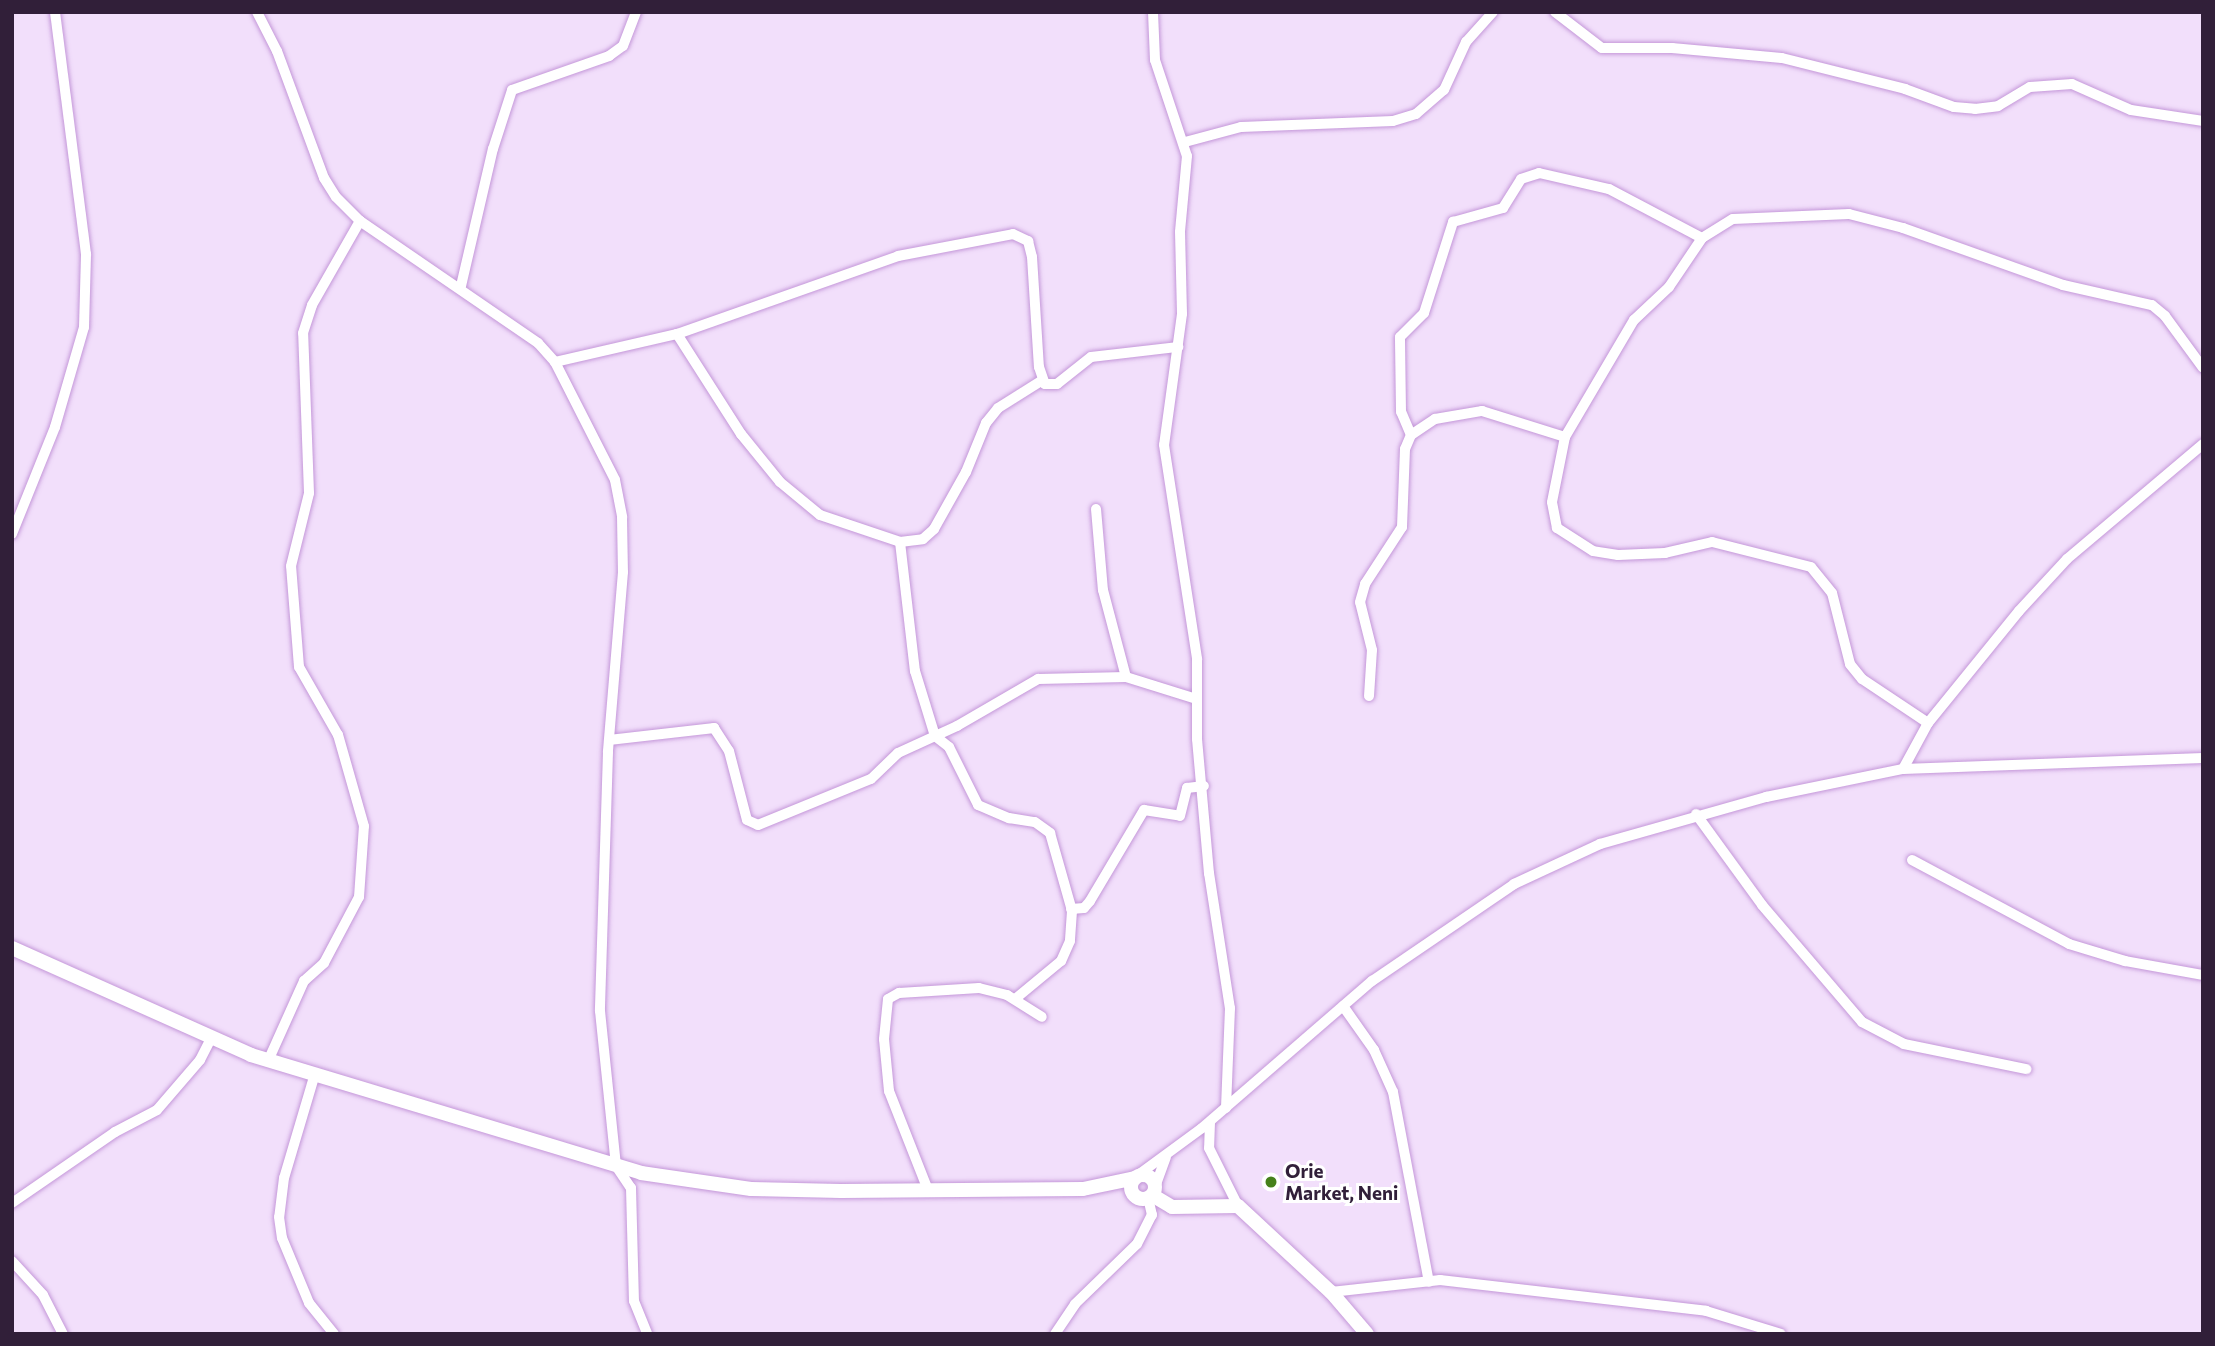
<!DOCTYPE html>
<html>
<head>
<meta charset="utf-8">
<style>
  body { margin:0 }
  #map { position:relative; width:2215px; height:1346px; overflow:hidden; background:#f2dffb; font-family:Commissioner,sans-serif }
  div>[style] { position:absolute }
  .roads { filter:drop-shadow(0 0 2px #c497d9) drop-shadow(0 0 2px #c497d9) }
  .minor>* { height:10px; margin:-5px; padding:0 5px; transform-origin:5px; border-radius:5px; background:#fff }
  .major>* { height:14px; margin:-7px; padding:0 7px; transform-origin:7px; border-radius:7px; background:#fff }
  .major>.ring { margin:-7px; padding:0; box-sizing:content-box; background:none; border:14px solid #fff; border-radius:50% }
  .dots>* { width:19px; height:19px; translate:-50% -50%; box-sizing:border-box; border:4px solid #fff; border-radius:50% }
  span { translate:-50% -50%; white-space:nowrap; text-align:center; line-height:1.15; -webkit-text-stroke:6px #fff; paint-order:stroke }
  .poi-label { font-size:19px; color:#311f39; font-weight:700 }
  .left { translate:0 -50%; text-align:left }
  .frame { position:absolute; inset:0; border:14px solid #311f39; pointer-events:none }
</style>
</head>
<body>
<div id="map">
  <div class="roads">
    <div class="minor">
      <i style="left:257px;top:12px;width:44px;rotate:62.9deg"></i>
      <i style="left:277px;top:51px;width:135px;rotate:69.7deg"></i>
      <i style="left:324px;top:178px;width:22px;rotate:58deg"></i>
      <i style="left:336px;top:197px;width:34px;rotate:45deg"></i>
      <i style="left:360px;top:221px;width:216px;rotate:34.4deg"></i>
      <i style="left:538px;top:343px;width:25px;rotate:48deg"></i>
      <i style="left:555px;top:362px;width:132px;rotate:63deg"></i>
      <i style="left:615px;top:480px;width:38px;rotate:79deg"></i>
      <i style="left:622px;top:517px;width:55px;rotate:89deg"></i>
      <i style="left:623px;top:572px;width:181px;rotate:94.8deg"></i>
      <i style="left:608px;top:752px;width:259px;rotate:91.8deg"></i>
      <i style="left:600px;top:1011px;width:156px;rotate:84.1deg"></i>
      <i style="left:616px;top:1166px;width:27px;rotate:56deg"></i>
      <i style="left:631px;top:1188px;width:113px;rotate:88.5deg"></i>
      <i style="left:634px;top:1301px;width:35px;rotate:68deg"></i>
      <i style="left:1153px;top:12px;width:48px;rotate:87.6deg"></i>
      <i style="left:1155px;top:60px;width:101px;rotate:71.6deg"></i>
      <i style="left:1187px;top:156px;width:76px;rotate:95.3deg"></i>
      <i style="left:1180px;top:232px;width:82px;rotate:88.6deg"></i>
      <i style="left:1182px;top:314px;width:132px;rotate:97.8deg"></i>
      <i style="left:1164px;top:445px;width:217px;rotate:81.2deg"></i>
      <i style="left:1197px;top:659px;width:80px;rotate:90deg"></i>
      <i style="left:1197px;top:739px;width:135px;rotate:84.9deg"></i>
      <i style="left:1209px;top:873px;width:137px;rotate:81.2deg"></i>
      <i style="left:1230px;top:1008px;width:100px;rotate:92.3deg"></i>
      <i style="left:1555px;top:12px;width:59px;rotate:37.5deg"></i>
      <i style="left:1602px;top:48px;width:70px"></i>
      <i style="left:1672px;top:48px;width:110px;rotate:5.2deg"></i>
      <i style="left:1782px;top:58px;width:127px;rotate:14.1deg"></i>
      <i style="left:1905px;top:89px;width:52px;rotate:20.2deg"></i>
      <i style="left:1954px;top:107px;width:21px;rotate:5deg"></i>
      <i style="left:1975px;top:109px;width:23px;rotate:-7deg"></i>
      <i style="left:1998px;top:106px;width:37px;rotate:-31deg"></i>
      <i style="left:2030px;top:87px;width:42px;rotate:-4.1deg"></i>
      <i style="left:2072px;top:84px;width:64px;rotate:23.8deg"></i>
      <i style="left:2131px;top:110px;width:73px;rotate:8.7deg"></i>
      <i style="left:1185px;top:142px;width:58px;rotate:-15deg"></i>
      <i style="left:1241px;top:127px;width:152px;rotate:-2.3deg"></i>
      <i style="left:1393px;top:121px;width:24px;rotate:-17deg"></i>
      <i style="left:1416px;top:114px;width:37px;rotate:-41deg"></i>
      <i style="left:1444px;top:90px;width:53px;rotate:-65.4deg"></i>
      <i style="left:1466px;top:42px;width:40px;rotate:-48deg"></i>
      <i style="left:461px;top:286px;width:141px;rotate:-76.9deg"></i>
      <i style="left:493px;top:149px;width:62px;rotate:-72.1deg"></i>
      <i style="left:512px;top:90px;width:103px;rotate:-19.3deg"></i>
      <i style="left:609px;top:56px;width:17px;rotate:-36deg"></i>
      <i style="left:623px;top:46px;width:36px;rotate:-69deg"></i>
      <i style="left:677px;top:334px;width:119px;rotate:57.4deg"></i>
      <i style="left:741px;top:434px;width:62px;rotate:50.9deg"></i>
      <i style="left:780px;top:482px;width:52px;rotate:39.5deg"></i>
      <i style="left:820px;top:515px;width:84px;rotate:18.6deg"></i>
      <i style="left:900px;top:542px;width:23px;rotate:-7deg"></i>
      <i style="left:923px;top:539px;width:15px;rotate:-42deg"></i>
      <i style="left:934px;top:529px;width:65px;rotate:-60.7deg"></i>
      <i style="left:966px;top:472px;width:53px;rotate:-67.8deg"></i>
      <i style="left:986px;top:423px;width:19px;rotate:-51deg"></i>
      <i style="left:998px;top:408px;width:51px;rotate:-32.1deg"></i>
      <i style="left:555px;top:362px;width:125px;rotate:-12.9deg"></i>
      <i style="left:677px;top:334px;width:234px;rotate:-19.4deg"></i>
      <i style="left:898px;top:256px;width:117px;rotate:-10.8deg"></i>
      <i style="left:1013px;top:234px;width:17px;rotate:25deg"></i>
      <i style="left:1028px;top:241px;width:16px;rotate:76deg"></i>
      <i style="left:1032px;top:257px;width:110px;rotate:86.4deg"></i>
      <i style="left:1039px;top:367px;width:18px;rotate:71deg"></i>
      <i style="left:1045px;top:384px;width:12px"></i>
      <i style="left:1057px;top:384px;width:43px;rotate:-38.5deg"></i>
      <i style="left:1091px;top:357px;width:88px;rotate:-6.6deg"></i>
      <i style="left:1411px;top:435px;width:25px;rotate:-113deg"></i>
      <i style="left:1401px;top:412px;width:75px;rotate:-90.8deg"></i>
      <i style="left:1400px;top:337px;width:34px;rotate:-45deg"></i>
      <i style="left:1424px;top:313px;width:96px;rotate:-72.3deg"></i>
      <i style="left:1453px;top:222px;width:52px;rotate:-15.6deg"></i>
      <i style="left:1503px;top:208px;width:34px;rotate:-58deg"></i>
      <i style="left:1521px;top:179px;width:19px;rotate:-18deg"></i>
      <i style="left:1539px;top:173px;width:72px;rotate:12.9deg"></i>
      <i style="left:1609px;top:189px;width:105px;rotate:27.8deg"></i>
      <i style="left:1096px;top:509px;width:81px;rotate:85.1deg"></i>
      <i style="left:1103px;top:590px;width:90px;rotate:75.2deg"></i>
      <i style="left:12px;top:534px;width:115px;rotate:-68.1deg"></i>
      <i style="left:55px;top:427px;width:104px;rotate:-73.8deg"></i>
      <i style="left:84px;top:327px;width:73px;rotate:-88.4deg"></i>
      <i style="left:86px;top:254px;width:244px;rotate:-97.3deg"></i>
      <i style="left:900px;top:542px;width:130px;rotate:83.4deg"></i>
      <i style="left:915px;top:671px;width:68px;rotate:72.9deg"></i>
      <i style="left:935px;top:736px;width:18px;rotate:38deg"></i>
      <i style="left:949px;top:747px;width:65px;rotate:63.4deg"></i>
      <i style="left:978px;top:805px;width:34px;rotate:23deg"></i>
      <i style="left:1009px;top:818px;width:26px;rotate:9deg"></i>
      <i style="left:1035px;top:822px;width:19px;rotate:36deg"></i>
      <i style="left:1050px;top:833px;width:81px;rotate:74.2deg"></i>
      <i style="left:1072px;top:911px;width:30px;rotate:94deg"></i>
      <i style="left:1070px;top:941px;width:22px;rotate:114deg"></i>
      <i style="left:1061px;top:961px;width:60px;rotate:140.4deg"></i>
      <i style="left:1369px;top:696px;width:46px;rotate:-86.3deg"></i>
      <i style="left:1372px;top:650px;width:49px;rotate:-104deg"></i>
      <i style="left:1360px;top:602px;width:19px;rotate:-74deg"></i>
      <i style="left:1365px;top:584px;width:68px;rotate:-57deg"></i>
      <i style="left:1402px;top:527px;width:78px;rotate:-87.8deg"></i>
      <i style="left:1405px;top:449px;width:15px;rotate:-67deg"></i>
      <i style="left:1411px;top:435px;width:29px;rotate:-34deg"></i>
      <i style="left:1435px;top:419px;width:48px;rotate:-9.7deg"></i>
      <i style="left:1482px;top:411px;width:87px;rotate:17.4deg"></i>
      <i style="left:1928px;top:723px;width:79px;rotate:-146.3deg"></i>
      <i style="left:1862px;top:679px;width:19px;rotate:-129deg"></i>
      <i style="left:1850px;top:664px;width:73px;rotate:-104.2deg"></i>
      <i style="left:1832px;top:593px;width:33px;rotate:-129deg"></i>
      <i style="left:1811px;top:567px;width:102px;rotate:-165.8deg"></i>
      <i style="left:1712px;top:542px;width:48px;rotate:166.8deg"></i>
      <i style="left:1665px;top:553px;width:47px;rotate:177.6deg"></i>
      <i style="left:1618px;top:555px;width:25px;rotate:-171deg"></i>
      <i style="left:1593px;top:551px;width:43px;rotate:-147.4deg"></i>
      <i style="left:1557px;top:528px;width:26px;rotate:-101deg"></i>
      <i style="left:1552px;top:502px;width:66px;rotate:-78.7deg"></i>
      <i style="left:1565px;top:437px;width:136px;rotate:-59.5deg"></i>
      <i style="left:1634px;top:320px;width:48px;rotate:-43.3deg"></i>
      <i style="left:1669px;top:287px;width:59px;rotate:-56deg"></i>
      <i style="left:1702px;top:238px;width:36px;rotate:-32deg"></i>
      <i style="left:1733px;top:219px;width:116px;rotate:-2.5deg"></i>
      <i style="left:1849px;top:214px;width:56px;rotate:14.5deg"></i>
      <i style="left:1903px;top:228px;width:170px;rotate:19.6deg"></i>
      <i style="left:2063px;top:285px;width:91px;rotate:12.7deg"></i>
      <i style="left:2152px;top:305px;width:17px;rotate:40deg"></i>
      <i style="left:2165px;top:316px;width:64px;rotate:53.8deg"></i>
      <i style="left:609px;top:740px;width:106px;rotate:-6.5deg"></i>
      <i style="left:714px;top:728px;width:27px;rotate:57deg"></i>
      <i style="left:729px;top:751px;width:71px;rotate:75.4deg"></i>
      <i style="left:747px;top:820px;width:12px;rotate:24deg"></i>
      <i style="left:758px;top:825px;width:122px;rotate:-22.2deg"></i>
      <i style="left:871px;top:779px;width:37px;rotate:-44deg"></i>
      <i style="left:898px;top:753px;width:65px;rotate:-24.6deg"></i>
      <i style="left:957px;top:726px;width:94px;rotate:-30.1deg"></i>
      <i style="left:1038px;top:679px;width:88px;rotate:-1.3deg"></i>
      <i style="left:1126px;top:677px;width:73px;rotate:17.4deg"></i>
      <i style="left:1903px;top:769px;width:52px;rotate:-61.5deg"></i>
      <i style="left:1928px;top:723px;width:144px;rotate:-50.9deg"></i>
      <i style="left:2019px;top:611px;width:71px;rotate:-47.3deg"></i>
      <i style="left:2067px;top:559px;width:178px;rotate:-40.2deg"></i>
      <i style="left:1696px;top:814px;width:112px;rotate:54deg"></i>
      <i style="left:1762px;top:905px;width:154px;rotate:49.5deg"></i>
      <i style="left:1862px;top:1022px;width:47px;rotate:27.6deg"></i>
      <i style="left:1904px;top:1044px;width:125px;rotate:11.6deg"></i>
      <i style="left:1912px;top:860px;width:178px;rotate:28.1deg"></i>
      <i style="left:2069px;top:944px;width:59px;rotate:16.9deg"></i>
      <i style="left:2125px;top:961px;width:79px;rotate:10.2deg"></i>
      <i style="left:1071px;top:909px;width:13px;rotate:-4deg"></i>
      <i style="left:1084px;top:908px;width:9px;rotate:-49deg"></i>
      <i style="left:1090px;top:901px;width:106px;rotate:-59.3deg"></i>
      <i style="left:1144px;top:810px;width:36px;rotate:9deg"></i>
      <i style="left:1180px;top:816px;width:29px;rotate:-76deg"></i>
      <i style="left:1187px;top:788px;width:17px;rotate:-7deg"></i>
      <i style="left:1343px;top:1006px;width:54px;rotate:54.8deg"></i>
      <i style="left:1374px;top:1050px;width:46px;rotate:65.7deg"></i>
      <i style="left:1393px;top:1092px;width:193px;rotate:79.3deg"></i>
      <i style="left:268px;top:1061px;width:88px;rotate:-65.8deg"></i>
      <i style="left:304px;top:981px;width:27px;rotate:-42deg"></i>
      <i style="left:324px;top:963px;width:75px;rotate:-62.1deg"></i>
      <i style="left:359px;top:897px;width:71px;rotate:-86deg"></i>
      <i style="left:364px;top:826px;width:95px;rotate:-105.9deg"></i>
      <i style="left:338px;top:735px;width:78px;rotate:-119.8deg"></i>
      <i style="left:299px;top:667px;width:101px;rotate:-94.5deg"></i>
      <i style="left:291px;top:566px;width:75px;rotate:-76.1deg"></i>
      <i style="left:309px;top:493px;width:160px;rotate:-92.1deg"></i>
      <i style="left:303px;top:333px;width:29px;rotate:-72deg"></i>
      <i style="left:312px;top:305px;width:97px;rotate:-60.3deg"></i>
      <i style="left:314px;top:1077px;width:105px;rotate:106.5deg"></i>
      <i style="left:284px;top:1178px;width:39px;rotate:97deg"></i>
      <i style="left:279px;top:1217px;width:21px;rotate:82deg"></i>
      <i style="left:282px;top:1238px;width:70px;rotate:67.4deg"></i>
      <i style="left:309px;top:1303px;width:40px;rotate:51deg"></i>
      <i style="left:1210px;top:1122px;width:26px;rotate:92deg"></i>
      <i style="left:1209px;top:1148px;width:65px;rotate:63.4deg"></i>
      <i style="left:1138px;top:1175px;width:79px;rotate:-36.3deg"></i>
      <i style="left:1202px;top:1128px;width:225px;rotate:-40.9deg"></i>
      <i style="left:1372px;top:981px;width:172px;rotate:-34.3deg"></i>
      <i style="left:1514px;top:884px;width:95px;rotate:-24.9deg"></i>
      <i style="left:1600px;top:844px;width:173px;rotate:-15.8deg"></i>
      <i style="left:1766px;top:797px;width:140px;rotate:-11.6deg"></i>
      <i style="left:1903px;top:769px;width:300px;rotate:-2.1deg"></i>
      <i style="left:1155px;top:1187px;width:32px;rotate:-70deg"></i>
      <i style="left:928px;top:1190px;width:106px;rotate:-111.5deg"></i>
      <i style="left:889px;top:1091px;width:52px;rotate:-95.5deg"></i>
      <i style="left:884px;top:1039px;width:40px;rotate:-84.3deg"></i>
      <i style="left:888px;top:999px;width:13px;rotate:-29deg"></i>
      <i style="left:899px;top:993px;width:80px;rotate:-3.6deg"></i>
      <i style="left:979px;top:988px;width:29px;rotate:14deg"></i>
      <i style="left:1007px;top:995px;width:41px;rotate:32.2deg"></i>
      <i style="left:12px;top:1203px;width:125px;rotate:-34.6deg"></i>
      <i style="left:115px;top:1132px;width:47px;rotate:-27.6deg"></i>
      <i style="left:157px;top:1110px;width:66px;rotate:-49.3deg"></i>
      <i style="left:200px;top:1060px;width:25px;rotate:-63deg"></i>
      <i style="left:12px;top:1261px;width:46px;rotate:47.6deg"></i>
      <i style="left:43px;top:1295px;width:44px;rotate:62.9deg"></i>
      <i style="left:1331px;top:1292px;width:110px;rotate:-6.3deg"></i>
      <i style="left:1440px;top:1280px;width:268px;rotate:6.6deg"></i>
      <i style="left:1706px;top:1311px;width:78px;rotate:17deg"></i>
      <i style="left:1055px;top:1334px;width:36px;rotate:-56deg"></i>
      <i style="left:1075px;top:1304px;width:86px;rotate:-44.1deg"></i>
      <i style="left:1137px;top:1244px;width:33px;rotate:-63deg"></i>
      <i style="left:1152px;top:1215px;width:17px;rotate:-103deg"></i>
    </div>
    <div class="major">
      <i style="left:12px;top:948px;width:262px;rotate:24.1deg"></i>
      <i style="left:251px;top:1055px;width:407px;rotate:16.8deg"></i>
      <i style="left:641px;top:1173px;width:111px;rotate:8.3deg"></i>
      <i style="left:751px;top:1189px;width:90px;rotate:1.3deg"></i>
      <i style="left:841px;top:1191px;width:242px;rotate:-0.5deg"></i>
      <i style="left:1083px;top:1189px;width:53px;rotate:-11.9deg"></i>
      <i class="ring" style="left:1131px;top:1175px;width:10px;height:10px"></i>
      <i style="left:1152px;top:1195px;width:23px;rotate:31deg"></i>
      <i style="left:1172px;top:1207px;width:66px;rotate:-0.9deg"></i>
      <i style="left:1238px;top:1206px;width:127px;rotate:42.8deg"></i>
      <i style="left:1331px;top:1292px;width:55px;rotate:49.4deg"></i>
    </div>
  </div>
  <div class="dots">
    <i style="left:1271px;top:1182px;background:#46801b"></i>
  </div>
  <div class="poi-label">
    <span class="left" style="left:1285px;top:1182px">Orie<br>Market, Neni</span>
  </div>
  <div class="frame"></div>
</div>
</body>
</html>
